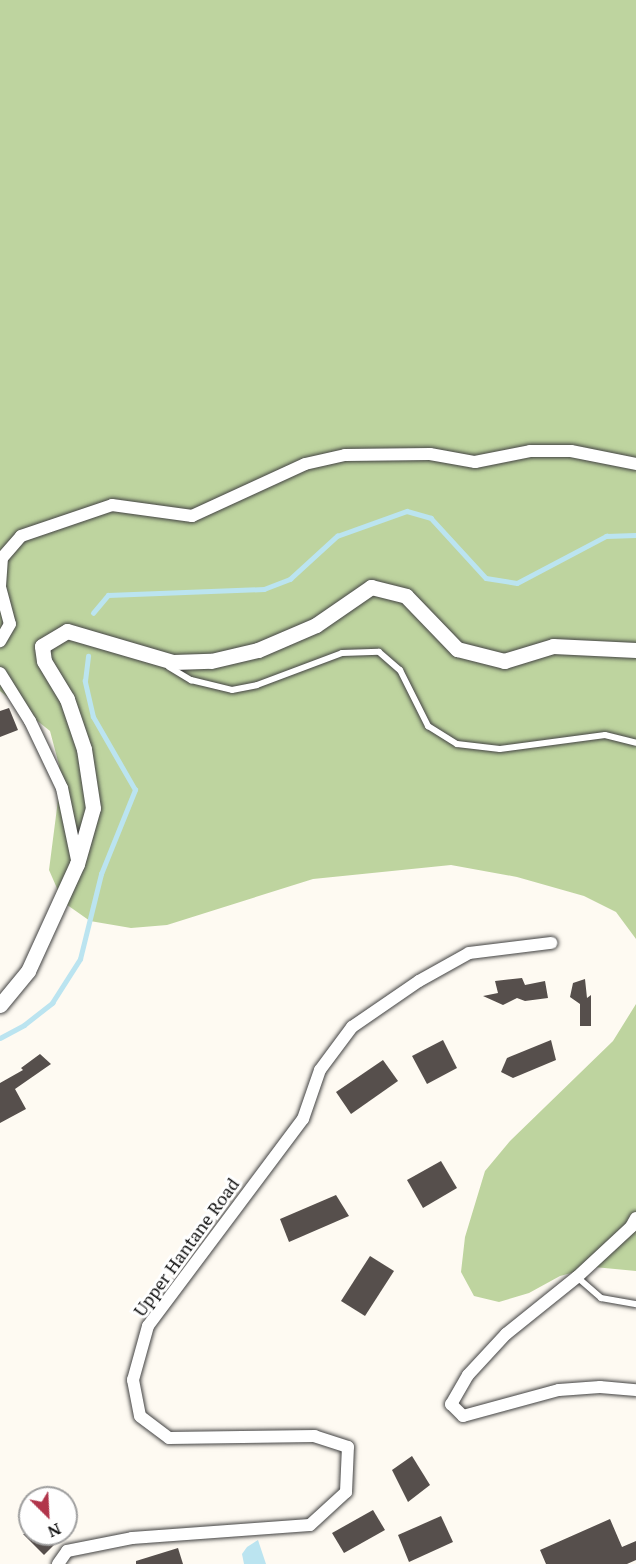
<!DOCTYPE html>
<html>
<head>
<meta charset="utf-8">
<style>
  body { margin:0 }
  #map { position:relative; width:636px; height:1564px; overflow:hidden; background:#fefaf2; font-family:"PT Serif",serif }
  div>[style] { position:absolute }
  .forest>* { inset:0; background:#bed49f }
  .water>* { inset:0; background:#bbe4f0 }
  .stream>* { height:4.5px; margin:-2.25px; padding:0 2.25px; transform-origin:2.25px; border-radius:2.25px; background:#bbe4f0 }
  .building>* { inset:0; background:#564f4c }
  .roads { filter:drop-shadow(0 0 2px #424242) drop-shadow(0 0 2px #424242) }
  .service>* { height:6px; margin:-3px; padding:0 3px; transform-origin:3px; border-radius:3px; background:#fff }
  .minor>* { height:12px; margin:-6px; padding:0 6px; transform-origin:6px; border-radius:6px; background:#fff }
  .tertiary>* { height:15px; margin:-7.5px; padding:0 7.5px; transform-origin:7.5px; border-radius:7.5px; background:#fff }
  span { translate:-50% -50%; white-space:nowrap; text-align:center; line-height:1.15; -webkit-text-stroke:6px #fff; paint-order:stroke }
  .street-label { font-size:18px; color:#0f0f0f }
  .north { position:absolute; left:18px; top:1486px; width:60px; height:60px; box-sizing:border-box; background:#fff; border:2px solid #9f9f9f; border-radius:50%; rotate:156deg; font-size:16px; font-weight:700; line-height:24px; text-align:center; color:#0f0f0f }
  .north::after { content:''; display:block; margin:auto; width:21px; height:27px; background:#b1354b; clip-path:polygon(50% 0,100% 100%,50% 72%,0 100%) }
</style>
</head>
<body>
<div id="map">
  <div class="forest">
    <i style="clip-path:polygon(0 0,636px 0,636px 939px,616px 912px,584px 896px,517px 877px,451px 865px,313px 879px,167px 925px,131px 928px,90px 921px,63px 902px,49px 870px,58px 800px,59px 765px,50px 731px,0 691px)"></i>
    <i style="clip-path:polygon(636px 1004px,636px 1271px,594px 1267px,560px 1276px,529px 1293px,499px 1302px,474px 1296px,461px 1272px,465px 1237px,485px 1171px,510px 1141px,613px 1041px)"></i>
  </div>
  <div class="water">
    <i style="clip-path:polygon(258px 1540px,266px 1564px,244px 1564px,242px 1554px,247px 1547px)"></i>
  </div>
  <div class="stream">
    <i style="left:93px;top:613px;width:23px;rotate:-50deg"></i>
    <i style="left:108px;top:595px;width:156px;rotate:-2.2deg"></i>
    <i style="left:264px;top:589px;width:28px;rotate:-21deg"></i>
    <i style="left:290px;top:579px;width:64px;rotate:-42.5deg"></i>
    <i style="left:337px;top:536px;width:74px;rotate:-19.7deg"></i>
    <i style="left:407px;top:511px;width:25px;rotate:16deg"></i>
    <i style="left:431px;top:518px;width:81px;rotate:47.5deg"></i>
    <i style="left:486px;top:578px;width:31px;rotate:9deg"></i>
    <i style="left:517px;top:583px;width:101px;rotate:-27.8deg"></i>
    <i style="left:606px;top:536px;width:30px;rotate:-2deg"></i>
    <i style="left:0;top:1038px;width:27px;rotate:-28deg"></i>
    <i style="left:24px;top:1025px;width:36px;rotate:-38deg"></i>
    <i style="left:52px;top:1003px;width:52px;rotate:-57.5deg"></i>
    <i style="left:80px;top:959px;width:88px;rotate:-76.1deg"></i>
    <i style="left:101px;top:874px;width:91px;rotate:-68deg"></i>
    <i style="left:135px;top:790px;width:84px;rotate:-119.9deg"></i>
    <i style="left:93px;top:717px;width:37px;rotate:-103deg"></i>
    <i style="left:85px;top:681px;width:25px;rotate:-83deg"></i>
  </div>
  <div class="building">
    <i style="clip-path:polygon(9px 708px,18px 730px,0 737px,0 711px)"></i>
    <i style="clip-path:polygon(522px 978px,525px 985px,545px 981px,548px 998px,525px 1001px,517px 998px,503px 1005px,483px 996px,498px 993px,495px 981px)"></i>
    <i style="clip-path:polygon(585px 979px,587px 998px,591px 995px,591px 1026px,580px 1026px,580px 1004px,570px 997px,573px 983px)"></i>
    <i style="clip-path:polygon(443px 1040px,457px 1068px,427px 1084px,412px 1056px)"></i>
    <i style="clip-path:polygon(551px 1040px,556px 1060px,513px 1078px,501px 1072px,507px 1058px)"></i>
    <i style="clip-path:polygon(40px 1054px,51px 1064px,15px 1089px,26px 1109px,0 1123px,0 1083px,23px 1070px,21px 1068px)"></i>
    <i style="clip-path:polygon(383px 1060px,398px 1081px,351px 1114px,336px 1092px)"></i>
    <i style="clip-path:polygon(441px 1161px,457px 1188px,423px 1208px,407px 1180px)"></i>
    <i style="clip-path:polygon(336px 1195px,349px 1216px,289px 1242px,280px 1219px)"></i>
    <i style="clip-path:polygon(370px 1256px,394px 1271px,365px 1316px,341px 1301px)"></i>
    <i style="clip-path:polygon(412px 1456px,430px 1485px,408px 1502px,392px 1470px)"></i>
    <i style="clip-path:polygon(373px 1510px,385px 1530px,344px 1553px,332px 1533px)"></i>
    <i style="clip-path:polygon(441px 1516px,453px 1542px,409px 1562px,398px 1535px)"></i>
    <i style="clip-path:polygon(610px 1519px,622px 1547px,636px 1541px,636px 1560px,627px 1564px,546px 1564px,540px 1550px)"></i>
    <i style="clip-path:polygon(23px 1534px,65px 1534px,44px 1555px)"></i>
    <i style="clip-path:polygon(178px 1548px,183px 1564px,136px 1564px,136px 1561px)"></i>
  </div>
  <div class="roads">
    <div class="service">
      <i style="left:169px;top:667px;width:26px;rotate:31deg"></i>
      <i style="left:191px;top:680px;width:42px;rotate:13.7deg"></i>
      <i style="left:232px;top:690px;width:25px;rotate:-11deg"></i>
      <i style="left:257px;top:685px;width:91px;rotate:-20.6deg"></i>
      <i style="left:342px;top:653px;width:37px;rotate:-2deg"></i>
      <i style="left:379px;top:652px;width:28px;rotate:41deg"></i>
      <i style="left:400px;top:670px;width:63px;rotate:63.4deg"></i>
      <i style="left:428px;top:726px;width:34px;rotate:32deg"></i>
      <i style="left:457px;top:744px;width:43px;rotate:6.6deg"></i>
      <i style="left:500px;top:749px;width:106px;rotate:-7.6deg"></i>
      <i style="left:605px;top:735px;width:32px;rotate:14deg"></i>
      <i style="left:577px;top:1277px;width:32px;rotate:41deg"></i>
      <i style="left:601px;top:1298px;width:36px;rotate:10deg"></i>
    </div>
    <div class="minor">
      <i style="left:0;top:586px;width:28px;rotate:-86deg"></i>
      <i style="left:2px;top:558px;width:29px;rotate:-49deg"></i>
      <i style="left:21px;top:536px;width:96px;rotate:-18.8deg"></i>
      <i style="left:112px;top:505px;width:81px;rotate:7.8deg"></i>
      <i style="left:192px;top:516px;width:124px;rotate:-24.7deg"></i>
      <i style="left:305px;top:464px;width:41px;rotate:-12.7deg"></i>
      <i style="left:345px;top:455px;width:85px;rotate:-0.7deg"></i>
      <i style="left:430px;top:454px;width:46px;rotate:10.1deg"></i>
      <i style="left:475px;top:462px;width:56px;rotate:-11.3deg"></i>
      <i style="left:530px;top:451px;width:41px"></i>
      <i style="left:571px;top:451px;width:66px;rotate:11.3deg"></i>
      <i style="left:0;top:587px;width:38px;rotate:75deg"></i>
      <i style="left:10px;top:624px;width:20px;rotate:120deg"></i>
      <i style="left:0;top:673px;width:57px;rotate:58deg"></i>
      <i style="left:30px;top:721px;width:74px;rotate:64.5deg"></i>
      <i style="left:62px;top:788px;width:74px;rotate:78.2deg"></i>
      <i style="left:636px;top:1218px;width:10px;rotate:119deg"></i>
      <i style="left:631px;top:1227px;width:74px;rotate:137.2deg"></i>
      <i style="left:577px;top:1277px;width:91px;rotate:141.2deg"></i>
      <i style="left:506px;top:1334px;width:56px;rotate:132.8deg"></i>
      <i style="left:468px;top:1375px;width:34px;rotate:120deg"></i>
      <i style="left:451px;top:1404px;width:17px;rotate:45deg"></i>
      <i style="left:463px;top:1416px;width:99px;rotate:-15.2deg"></i>
      <i style="left:559px;top:1390px;width:41px;rotate:-4.2deg"></i>
      <i style="left:600px;top:1387px;width:36px;rotate:5deg"></i>
      <i style="left:58px;top:1564px;width:16px;rotate:-55deg"></i>
      <i style="left:67px;top:1551px;width:66px;rotate:-11.3deg"></i>
      <i style="left:132px;top:1538px;width:178px;rotate:-4.2deg"></i>
      <i style="left:310px;top:1525px;width:49px;rotate:-42.5deg"></i>
      <i style="left:346px;top:1492px;width:45px;rotate:-87.5deg"></i>
      <i style="left:348px;top:1447px;width:35px;rotate:-162deg"></i>
      <i style="left:315px;top:1436px;width:146px;rotate:179.2deg"></i>
      <i style="left:169px;top:1438px;width:36px;rotate:-143deg"></i>
      <i style="left:140px;top:1416px;width:37px;rotate:-101deg"></i>
      <i style="left:133px;top:1380px;width:56px;rotate:-74.5deg"></i>
      <i style="left:148px;top:1326px;width:259px;rotate:-53.2deg"></i>
      <i style="left:303px;top:1119px;width:52px;rotate:-70.9deg"></i>
      <i style="left:320px;top:1070px;width:54px;rotate:-53.3deg"></i>
      <i style="left:352px;top:1027px;width:81px;rotate:-34.5deg"></i>
      <i style="left:419px;top:981px;width:57px;rotate:-29.2deg"></i>
      <i style="left:469px;top:953px;width:83px;rotate:-7deg"></i>
    </div>
    <div class="tertiary">
      <i style="left:0;top:1005px;width:44px;rotate:-50.5deg"></i>
      <i style="left:28px;top:971px;width:118px;rotate:-65.4deg"></i>
      <i style="left:77px;top:864px;width:58px;rotate:-74.1deg"></i>
      <i style="left:93px;top:808px;width:60px;rotate:-98.7deg"></i>
      <i style="left:84px;top:749px;width:53px;rotate:-108.8deg"></i>
      <i style="left:67px;top:699px;width:44px;rotate:-121.2deg"></i>
      <i style="left:44px;top:661px;width:15px;rotate:-98deg"></i>
      <i style="left:42px;top:646px;width:29px;rotate:-31deg"></i>
      <i style="left:67px;top:631px;width:110px;rotate:16.3deg"></i>
      <i style="left:173px;top:662px;width:38px;rotate:-2deg"></i>
      <i style="left:211px;top:661px;width:48px;rotate:-13.2deg"></i>
      <i style="left:258px;top:650px;width:63px;rotate:-23.3deg"></i>
      <i style="left:316px;top:625px;width:67px;rotate:-34.6deg"></i>
      <i style="left:371px;top:587px;width:36px;rotate:14deg"></i>
      <i style="left:406px;top:596px;width:74px;rotate:46.1deg"></i>
      <i style="left:457px;top:649px;width:49px;rotate:14.3deg"></i>
      <i style="left:504px;top:661px;width:51px;rotate:-17deg"></i>
      <i style="left:553px;top:646px;width:83px;rotate:2.8deg"></i>
    </div>
  </div>
  <div class="street-label">
    <span style="left:186px;top:1247px;rotate:-54deg">Upper Hantane Road</span>
  </div>
  <div class="north">N</div>
</div>
</body>
</html>
